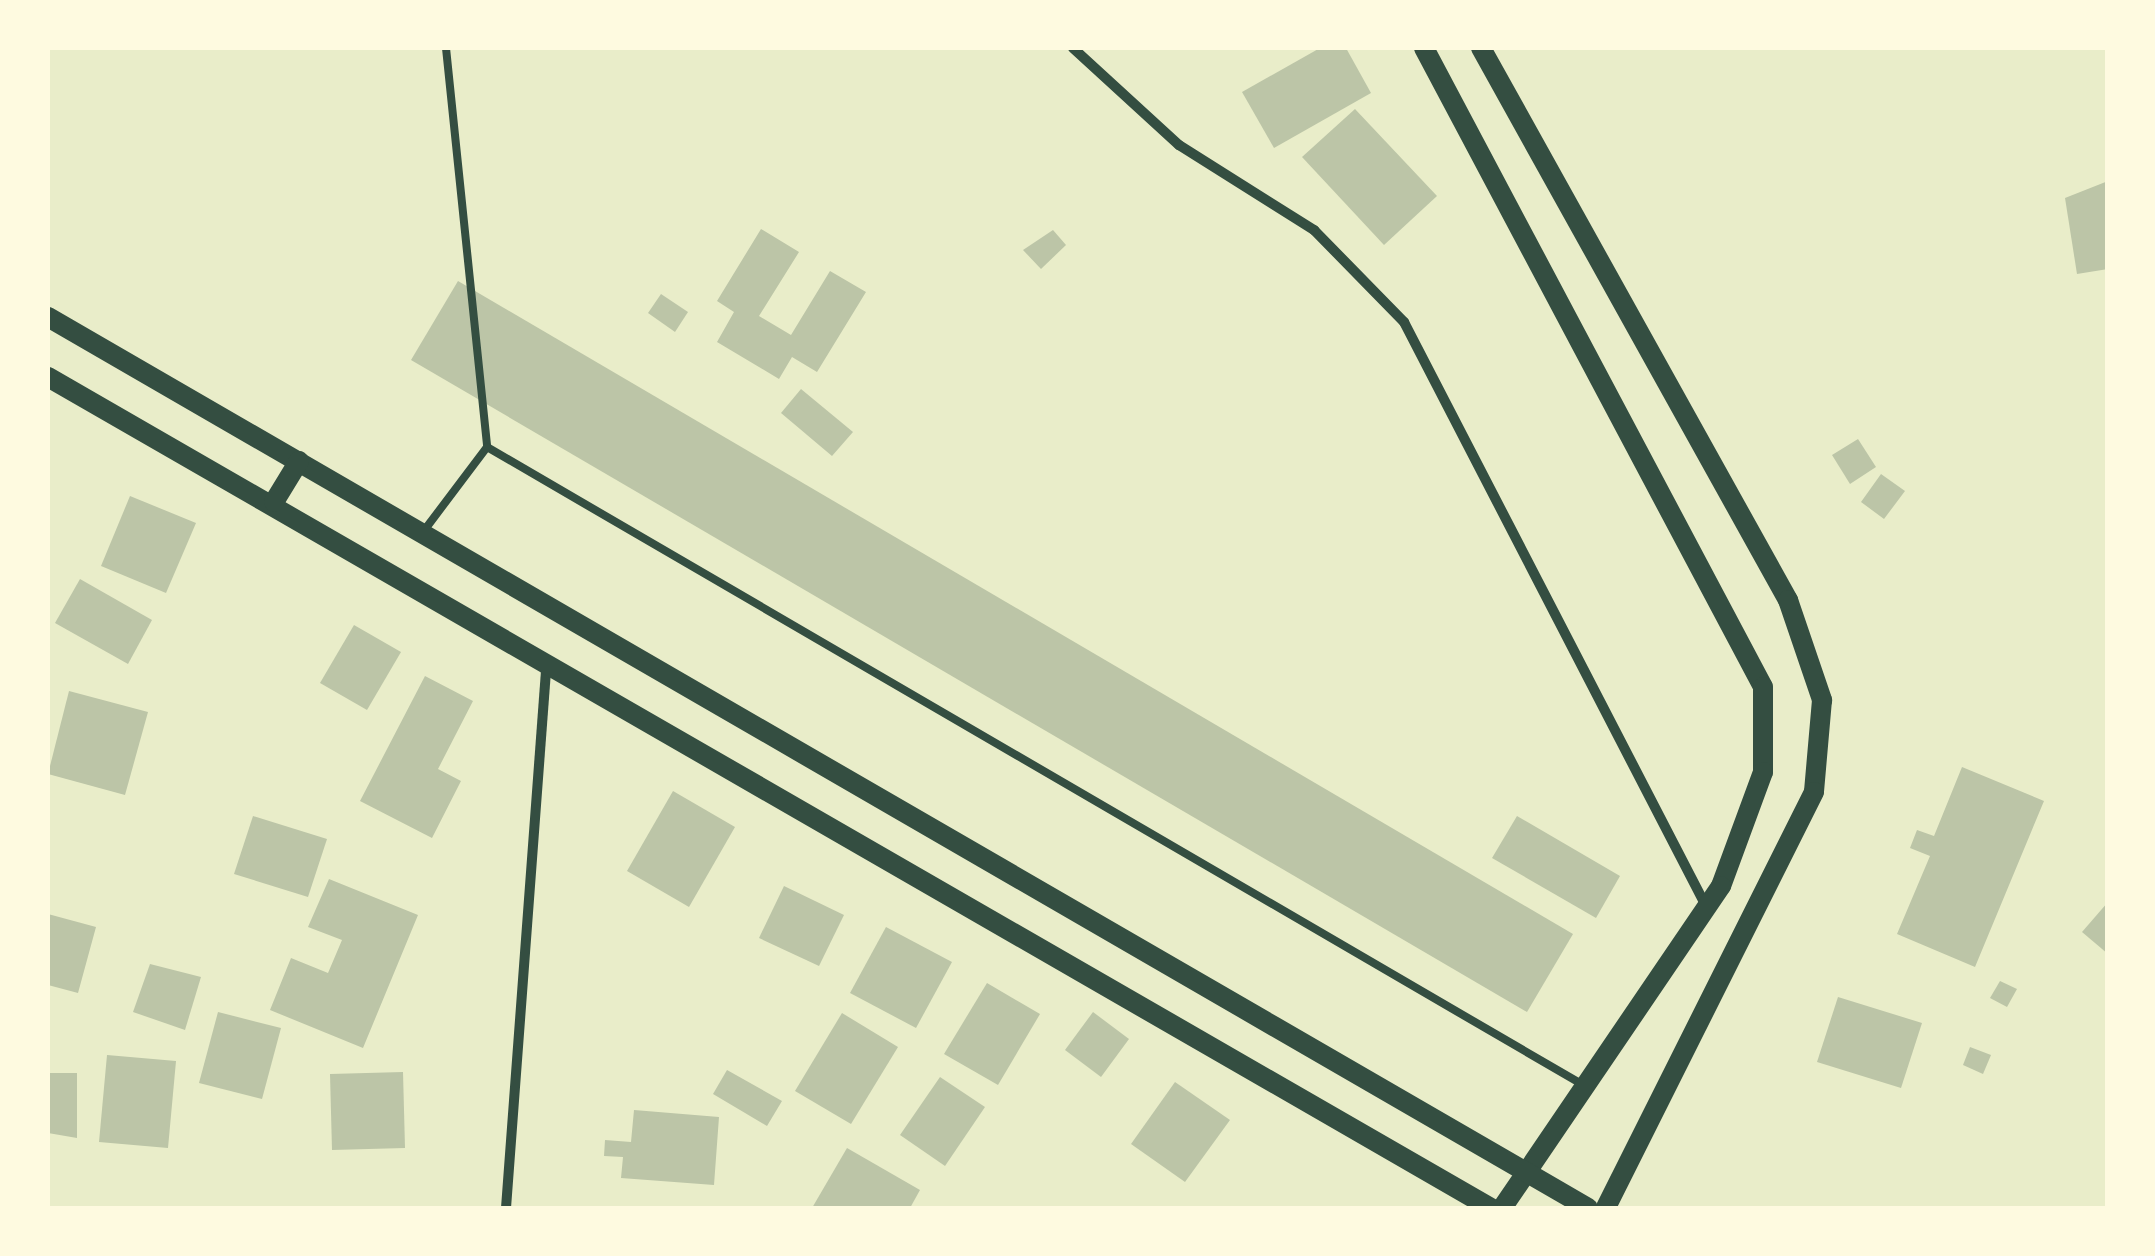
<!DOCTYPE html>
<html>
<head>
<meta charset="utf-8">
<style>
  body { margin:0 }
  #map { position:relative; width:2155px; height:1256px; overflow:hidden; background:#e9edc9; font-family:Georgia,serif }
  div>[style] { position:absolute }
  .building>* { inset:0; background:#bcc5a7 }
  .service>* { height:8px; margin:-4px; padding:0 4px; transform-origin:4px; border-radius:4px; background:#344e41 }
  .minor>* { height:10px; margin:-5px; padding:0 5px; transform-origin:5px; border-radius:5px; background:#344e41 }
  .secondary>* { height:20px; margin:-10px; padding:0 10px; transform-origin:10px; border-radius:10px; background:#344e41 }
  span { translate:-50% -50%; white-space:nowrap; text-align:center; line-height:1.15; -webkit-text-stroke:10px #fefae0; paint-order:stroke }
  .frame { position:absolute; inset:0; border:50px solid #fefae0; pointer-events:none }
</style>
</head>
<body>
<div id="map">
  <div class="building">
    <i style="clip-path:polygon(1320px 48px,1346px 48px,1371px 93px,1274px 148px,1242px 92px)"></i>
    <i style="clip-path:polygon(1355px 109px,1437px 196px,1384px 245px,1302px 157px)"></i>
    <i style="clip-path:polygon(2108px 181px,2108px 269px,2077px 274px,2065px 198px)"></i>
    <i style="clip-path:polygon(761px 229px,799px 252px,759px 316px,791px 335px,830px 271px,866px 292px,817px 372px,792px 357px,779px 379px,717px 342px,734px 312px,717px 301px)"></i>
    <i style="clip-path:polygon(1053px 230px,1066px 245px,1041px 269px,1023px 250px)"></i>
    <i style="clip-path:polygon(458px 281px,1573px 934px,1527px 1012px,411px 360px)"></i>
    <i style="clip-path:polygon(661px 294px,688px 312px,675px 332px,648px 313px)"></i>
    <i style="clip-path:polygon(801px 389px,853px 432px,832px 456px,781px 413px)"></i>
    <i style="clip-path:polygon(1858px 439px,1876px 467px,1850px 484px,1832px 455px)"></i>
    <i style="clip-path:polygon(1881px 474px,1905px 491px,1884px 519px,1861px 502px)"></i>
    <i style="clip-path:polygon(130px 496px,196px 523px,166px 593px,101px 566px)"></i>
    <i style="clip-path:polygon(80px 579px,152px 620px,128px 664px,55px 623px)"></i>
    <i style="clip-path:polygon(354px 625px,401px 652px,367px 710px,320px 683px)"></i>
    <i style="clip-path:polygon(425px 676px,473px 701px,438px 769px,461px 781px,432px 838px,360px 801px)"></i>
    <i style="clip-path:polygon(69px 691px,148px 712px,125px 795px,48px 774px)"></i>
    <i style="clip-path:polygon(1962px 767px,2044px 801px,1975px 967px,1897px 934px,1930px 856px,1910px 848px,1917px 830px,1934px 836px)"></i>
    <i style="clip-path:polygon(673px 791px,735px 827px,689px 907px,627px 871px)"></i>
    <i style="clip-path:polygon(253px 816px,327px 839px,308px 897px,234px 874px)"></i>
    <i style="clip-path:polygon(1517px 816px,1620px 876px,1596px 918px,1492px 858px)"></i>
    <i style="clip-path:polygon(329px 879px,418px 915px,363px 1048px,270px 1010px,291px 958px,328px 973px,342px 940px,308px 927px)"></i>
    <i style="clip-path:polygon(784px 886px,844px 915px,819px 966px,759px 938px)"></i>
    <i style="clip-path:polygon(2108px 902px,2108px 954px,2082px 932px)"></i>
    <i style="clip-path:polygon(48px 914px,96px 927px,78px 993px,48px 985px)"></i>
    <i style="clip-path:polygon(886px 927px,952px 962px,916px 1028px,850px 993px)"></i>
    <i style="clip-path:polygon(150px 964px,201px 977px,185px 1030px,133px 1012px)"></i>
    <i style="clip-path:polygon(2000px 981px,2017px 989px,2007px 1007px,1990px 998px)"></i>
    <i style="clip-path:polygon(987px 983px,1040px 1014px,998px 1085px,944px 1054px)"></i>
    <i style="clip-path:polygon(1838px 997px,1922px 1023px,1901px 1088px,1817px 1062px)"></i>
    <i style="clip-path:polygon(218px 1012px,281px 1028px,262px 1099px,199px 1083px)"></i>
    <i style="clip-path:polygon(1093px 1012px,1129px 1039px,1101px 1077px,1065px 1050px)"></i>
    <i style="clip-path:polygon(842px 1013px,898px 1047px,851px 1124px,795px 1091px)"></i>
    <i style="clip-path:polygon(1970px 1047px,1991px 1055px,1983px 1074px,1963px 1065px)"></i>
    <i style="clip-path:polygon(107px 1055px,176px 1061px,168px 1148px,99px 1142px)"></i>
    <i style="clip-path:polygon(727px 1070px,782px 1101px,767px 1126px,713px 1094px)"></i>
    <i style="clip-path:polygon(403px 1072px,405px 1148px,332px 1150px,330px 1074px)"></i>
    <i style="clip-path:polygon(48px 1073px,77px 1073px,77px 1138px,48px 1133px)"></i>
    <i style="clip-path:polygon(940px 1077px,985px 1107px,945px 1166px,900px 1135px)"></i>
    <i style="clip-path:polygon(1175px 1082px,1230px 1120px,1185px 1182px,1131px 1144px)"></i>
    <i style="clip-path:polygon(634px 1110px,719px 1117px,714px 1185px,621px 1178px,623px 1157px,604px 1156px,605px 1140px,631px 1142px)"></i>
    <i style="clip-path:polygon(847px 1148px,920px 1190px,910px 1208px,812px 1208px)"></i>
  </div>
  <div class="service">
    <i style="left:446px;top:48px;width:401px;rotate:84.1deg"></i>
    <i style="left:487px;top:447px;width:1268px;rotate:30.2deg"></i>
    <i style="left:423px;top:532px;width:106px;rotate:-53deg"></i>
  </div>
  <div class="minor">
    <i style="left:1073px;top:48px;width:144px;rotate:42.5deg"></i>
    <i style="left:1179px;top:145px;width:160px;rotate:32.2deg"></i>
    <i style="left:1314px;top:230px;width:129px;rotate:45.6deg"></i>
    <i style="left:1404px;top:322px;width:660px;rotate:62.66deg"></i>
    <i style="left:506px;top:1208px;width:538px;rotate:-85.74deg"></i>
  </div>
  <div class="secondary">
    <i style="left:1424px;top:48px;width:723px;rotate:62.05deg"></i>
    <i style="left:1763px;top:687px;width:85px;rotate:90deg"></i>
    <i style="left:1763px;top:772px;width:121px;rotate:110.2deg"></i>
    <i style="left:1721px;top:886px;width:389px;rotate:124.2deg"></i>
    <i style="left:1481px;top:48px;width:632px;rotate:60.92deg"></i>
    <i style="left:1788px;top:600px;width:106px;rotate:71.2deg"></i>
    <i style="left:1822px;top:700px;width:92px;rotate:95deg"></i>
    <i style="left:1814px;top:792px;width:465px;rotate:116.6deg"></i>
    <i style="left:48px;top:317px;width:1779px;rotate:30.05deg"></i>
    <i style="left:48px;top:377px;width:1665px;rotate:29.94deg"></i>
    <i style="left:274px;top:502px;width:48px;rotate:-58.6deg"></i>
  </div>
  <div class="frame"></div>
</div>
</body>
</html>
